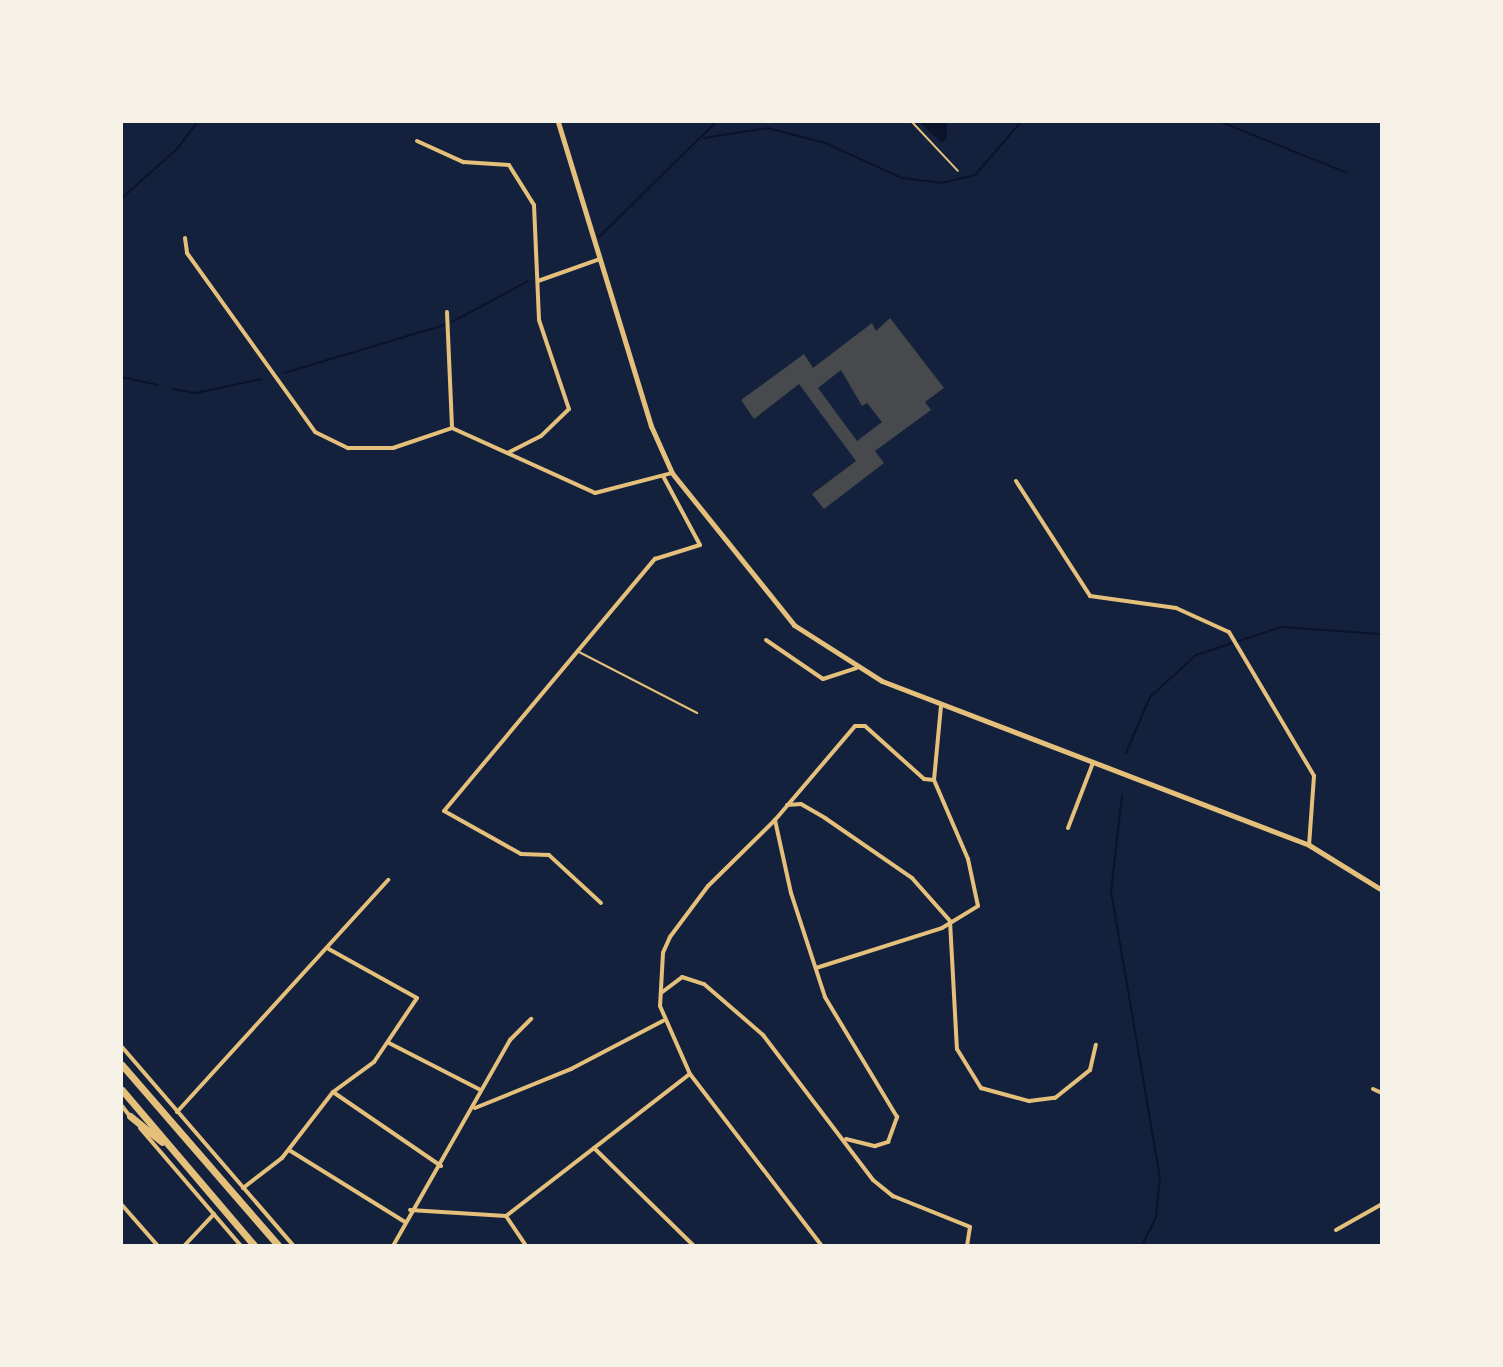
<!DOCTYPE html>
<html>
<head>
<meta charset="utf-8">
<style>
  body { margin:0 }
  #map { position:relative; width:1503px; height:1367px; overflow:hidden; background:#14213d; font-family:Merriweather,serif }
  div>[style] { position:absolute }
  .water>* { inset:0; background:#0b132b }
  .stream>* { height:2px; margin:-1px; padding:0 1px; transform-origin:1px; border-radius:1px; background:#0b132b }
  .building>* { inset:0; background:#48494c }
  .service>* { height:2px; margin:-1px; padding:0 1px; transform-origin:1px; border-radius:1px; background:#e5c07b }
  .minor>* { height:4px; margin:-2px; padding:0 2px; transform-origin:2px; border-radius:2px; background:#e5c07b }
  .secondary>* { height:5px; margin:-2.5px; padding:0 2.5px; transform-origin:2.5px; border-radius:2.5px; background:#e5c07b }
  .trunk>* { height:7px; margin:-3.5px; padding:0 3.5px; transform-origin:3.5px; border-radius:3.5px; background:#e5c07b }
  span { translate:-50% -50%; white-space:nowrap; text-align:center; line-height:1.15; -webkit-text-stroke:6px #f6f1e7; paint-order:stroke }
  .frame { position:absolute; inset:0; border:123px solid #f6f1e7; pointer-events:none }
</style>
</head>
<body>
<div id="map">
  <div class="water">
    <i style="clip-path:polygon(919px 122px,947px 122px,947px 138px,942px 143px)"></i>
  </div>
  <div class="stream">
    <i style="left:1221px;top:122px;width:136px;rotate:22deg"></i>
    <i style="left:704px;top:138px;width:65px;rotate:-8.9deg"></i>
    <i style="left:768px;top:128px;width:59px;rotate:14.7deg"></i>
    <i style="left:825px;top:143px;width:85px;rotate:24.4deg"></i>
    <i style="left:902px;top:178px;width:39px;rotate:7deg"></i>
    <i style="left:941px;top:183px;width:35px;rotate:-13deg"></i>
    <i style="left:975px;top:175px;width:70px;rotate:-49deg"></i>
    <i style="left:122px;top:198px;width:74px;rotate:-41.7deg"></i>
    <i style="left:177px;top:149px;width:34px;rotate:-53deg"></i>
    <i style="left:599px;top:237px;width:164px;rotate:-44.5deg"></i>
    <i style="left:452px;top:322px;width:86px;rotate:-28.3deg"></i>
    <i style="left:284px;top:373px;width:167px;rotate:-16.7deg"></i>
    <i style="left:122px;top:377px;width:37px;rotate:13deg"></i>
    <i style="left:173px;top:389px;width:23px;rotate:10deg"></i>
    <i style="left:196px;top:393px;width:67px;rotate:-12deg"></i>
    <i style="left:1126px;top:753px;width:61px;rotate:-66.8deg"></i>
    <i style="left:1150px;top:697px;width:62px;rotate:-42.4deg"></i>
    <i style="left:1196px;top:655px;width:89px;rotate:-18.2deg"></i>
    <i style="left:1281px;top:627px;width:101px;rotate:4deg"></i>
    <i style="left:1122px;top:796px;width:96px;rotate:96.6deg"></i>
    <i style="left:1111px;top:891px;width:290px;rotate:80.3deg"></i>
    <i style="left:1160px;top:1177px;width:40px;rotate:95.7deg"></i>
    <i style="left:1156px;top:1217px;width:32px;rotate:116deg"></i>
  </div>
  <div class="building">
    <i style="clip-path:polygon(evenodd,890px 318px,944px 388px,925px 402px,931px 410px,875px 451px,884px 463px,824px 509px,812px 494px,856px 461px,799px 384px,754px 419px,741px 400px,804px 354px,813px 368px,872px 323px,876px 331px,890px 318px,841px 370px,862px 406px,867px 403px,882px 422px,857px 441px,818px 388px,841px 370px)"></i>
  </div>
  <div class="service">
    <i style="left:912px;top:122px;width:67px;rotate:46.8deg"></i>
    <i style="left:579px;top:652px;width:133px;rotate:27.3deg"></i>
  </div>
  <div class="minor">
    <i style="left:417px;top:141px;width:51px;rotate:24.5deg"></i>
    <i style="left:463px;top:162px;width:46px;rotate:3.7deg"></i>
    <i style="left:509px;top:165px;width:47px;rotate:58deg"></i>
    <i style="left:534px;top:205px;width:115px;rotate:87.5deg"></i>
    <i style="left:539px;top:320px;width:94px;rotate:71.4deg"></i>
    <i style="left:569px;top:409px;width:39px;rotate:136deg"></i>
    <i style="left:541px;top:436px;width:37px;rotate:153deg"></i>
    <i style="left:185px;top:238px;width:15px;rotate:82deg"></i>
    <i style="left:187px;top:253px;width:220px;rotate:54.4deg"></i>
    <i style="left:315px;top:432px;width:37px;rotate:26deg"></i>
    <i style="left:348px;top:448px;width:45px"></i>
    <i style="left:393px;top:448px;width:62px;rotate:-18.7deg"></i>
    <i style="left:452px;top:428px;width:157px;rotate:24.4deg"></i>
    <i style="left:595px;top:493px;width:80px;rotate:-14.6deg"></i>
    <i style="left:538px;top:281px;width:66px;rotate:-19.5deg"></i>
    <i style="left:447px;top:312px;width:116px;rotate:87.5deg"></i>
    <i style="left:1016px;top:481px;width:137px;rotate:57.2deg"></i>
    <i style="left:1090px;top:596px;width:87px;rotate:7.9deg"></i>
    <i style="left:1176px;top:608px;width:58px;rotate:24.4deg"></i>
    <i style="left:1229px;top:632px;width:167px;rotate:59.4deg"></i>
    <i style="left:1314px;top:776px;width:69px;rotate:94.1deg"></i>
    <i style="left:766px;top:640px;width:69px;rotate:34.4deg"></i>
    <i style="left:823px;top:679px;width:35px;rotate:-18deg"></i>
    <i style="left:787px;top:805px;width:14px;rotate:-4deg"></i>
    <i style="left:801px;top:804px;width:28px;rotate:30deg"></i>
    <i style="left:825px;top:818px;width:106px;rotate:34.6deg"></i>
    <i style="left:912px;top:878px;width:57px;rotate:48.5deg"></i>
    <i style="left:775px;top:820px;width:94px;rotate:135.4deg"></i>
    <i style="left:708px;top:886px;width:64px;rotate:126.7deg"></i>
    <i style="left:670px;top:937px;width:17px;rotate:114deg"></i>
    <i style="left:663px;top:953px;width:53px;rotate:93.2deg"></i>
    <i style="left:660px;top:1006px;width:74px;rotate:66.2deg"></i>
    <i style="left:690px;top:1074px;width:217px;rotate:52.5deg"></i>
    <i style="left:1068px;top:828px;width:70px;rotate:-69deg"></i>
    <i style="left:601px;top:903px;width:71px;rotate:-137.3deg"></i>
    <i style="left:549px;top:855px;width:28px;rotate:-178deg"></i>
    <i style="left:521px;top:854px;width:88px;rotate:-150.8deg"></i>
    <i style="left:444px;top:811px;width:329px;rotate:-50.1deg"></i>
    <i style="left:655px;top:559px;width:47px;rotate:-17.3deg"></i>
    <i style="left:700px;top:545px;width:78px;rotate:-118.2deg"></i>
    <i style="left:950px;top:921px;width:128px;rotate:86.9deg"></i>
    <i style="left:957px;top:1049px;width:46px;rotate:58.4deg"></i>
    <i style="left:981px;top:1088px;width:50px;rotate:15.2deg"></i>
    <i style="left:1029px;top:1101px;width:26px;rotate:-7deg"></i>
    <i style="left:1055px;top:1098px;width:45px;rotate:-38.7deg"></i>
    <i style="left:1090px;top:1070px;width:26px;rotate:-77deg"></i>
    <i style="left:816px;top:968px;width:132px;rotate:-17.6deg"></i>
    <i style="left:942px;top:928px;width:42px;rotate:-31.4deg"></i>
    <i style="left:978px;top:906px;width:48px;rotate:-102deg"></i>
    <i style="left:968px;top:859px;width:86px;rotate:-113.3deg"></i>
    <i style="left:934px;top:780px;width:74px;rotate:-84.6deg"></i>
    <i style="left:661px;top:993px;width:26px;rotate:-37deg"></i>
    <i style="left:682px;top:977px;width:23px;rotate:18deg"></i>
    <i style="left:704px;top:984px;width:78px;rotate:40.8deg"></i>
    <i style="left:763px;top:1035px;width:182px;rotate:52.8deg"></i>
    <i style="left:873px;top:1180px;width:26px;rotate:39deg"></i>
    <i style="left:893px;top:1196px;width:83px;rotate:21.9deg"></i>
    <i style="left:970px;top:1227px;width:19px;rotate:99deg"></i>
    <i style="left:389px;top:1043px;width:103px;rotate:27.1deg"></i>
    <i style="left:122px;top:1047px;width:263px;rotate:49.2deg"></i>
    <i style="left:1373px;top:1089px;width:10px;rotate:24deg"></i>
    <i style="left:333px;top:1092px;width:131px;rotate:34.4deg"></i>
    <i style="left:122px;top:1106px;width:11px;rotate:52deg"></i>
    <i style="left:475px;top:1108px;width:104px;rotate:-22.1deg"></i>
    <i style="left:571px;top:1069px;width:104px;rotate:-27.6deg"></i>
    <i style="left:177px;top:1112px;width:314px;rotate:-47.7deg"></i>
    <i style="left:140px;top:1128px;width:155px;rotate:49.4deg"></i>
    <i style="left:846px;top:1139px;width:30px;rotate:14deg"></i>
    <i style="left:875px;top:1146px;width:14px;rotate:-17deg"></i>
    <i style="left:888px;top:1142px;width:27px;rotate:-70deg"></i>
    <i style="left:897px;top:1117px;width:140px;rotate:-121deg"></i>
    <i style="left:825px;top:997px;width:109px;rotate:-108.1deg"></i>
    <i style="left:791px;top:893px;width:75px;rotate:-102.4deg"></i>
    <i style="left:775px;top:820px;width:123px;rotate:-49.6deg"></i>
    <i style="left:855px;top:726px;width:10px"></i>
    <i style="left:865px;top:726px;width:79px;rotate:41.9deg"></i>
    <i style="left:924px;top:779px;width:10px;rotate:6deg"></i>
    <i style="left:594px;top:1148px;width:140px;rotate:44.4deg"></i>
    <i style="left:289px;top:1150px;width:137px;rotate:31.8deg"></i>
    <i style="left:243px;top:1188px;width:49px;rotate:-37.6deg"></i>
    <i style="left:282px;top:1158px;width:83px;rotate:-52.3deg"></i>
    <i style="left:333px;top:1092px;width:51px;rotate:-36.2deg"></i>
    <i style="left:374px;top:1062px;width:77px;rotate:-56.1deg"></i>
    <i style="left:417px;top:998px;width:101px;rotate:-150.9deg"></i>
    <i style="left:122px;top:1205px;width:55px;rotate:48.7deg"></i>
    <i style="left:410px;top:1210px;width:96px;rotate:3.6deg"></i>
    <i style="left:506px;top:1216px;width:232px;rotate:-37.7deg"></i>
    <i style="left:506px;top:1216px;width:36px;rotate:56deg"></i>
    <i style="left:1336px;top:1230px;width:53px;rotate:-29.5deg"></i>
    <i style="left:184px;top:1246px;width:44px;rotate:-46.8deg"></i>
    <i style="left:393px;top:1246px;width:237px;rotate:-60.4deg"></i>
    <i style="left:510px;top:1040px;width:30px;rotate:-45deg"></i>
  </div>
  <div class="secondary">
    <i style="left:558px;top:122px;width:318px;rotate:73deg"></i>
    <i style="left:651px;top:426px;width:51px;rotate:65.9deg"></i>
    <i style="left:672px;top:473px;width:195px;rotate:51.2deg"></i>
    <i style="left:794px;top:625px;width:104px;rotate:32.5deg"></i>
    <i style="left:882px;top:681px;width:457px;rotate:21deg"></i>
    <i style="left:1309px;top:845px;width:86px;rotate:31.7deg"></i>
  </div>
  <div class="trunk">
    <i style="left:122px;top:1065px;width:240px;rotate:49.1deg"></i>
    <i style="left:122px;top:1090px;width:205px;rotate:49.6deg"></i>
    <i style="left:130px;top:1116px;width:41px;rotate:39.1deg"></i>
  </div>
  <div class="frame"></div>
</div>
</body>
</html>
